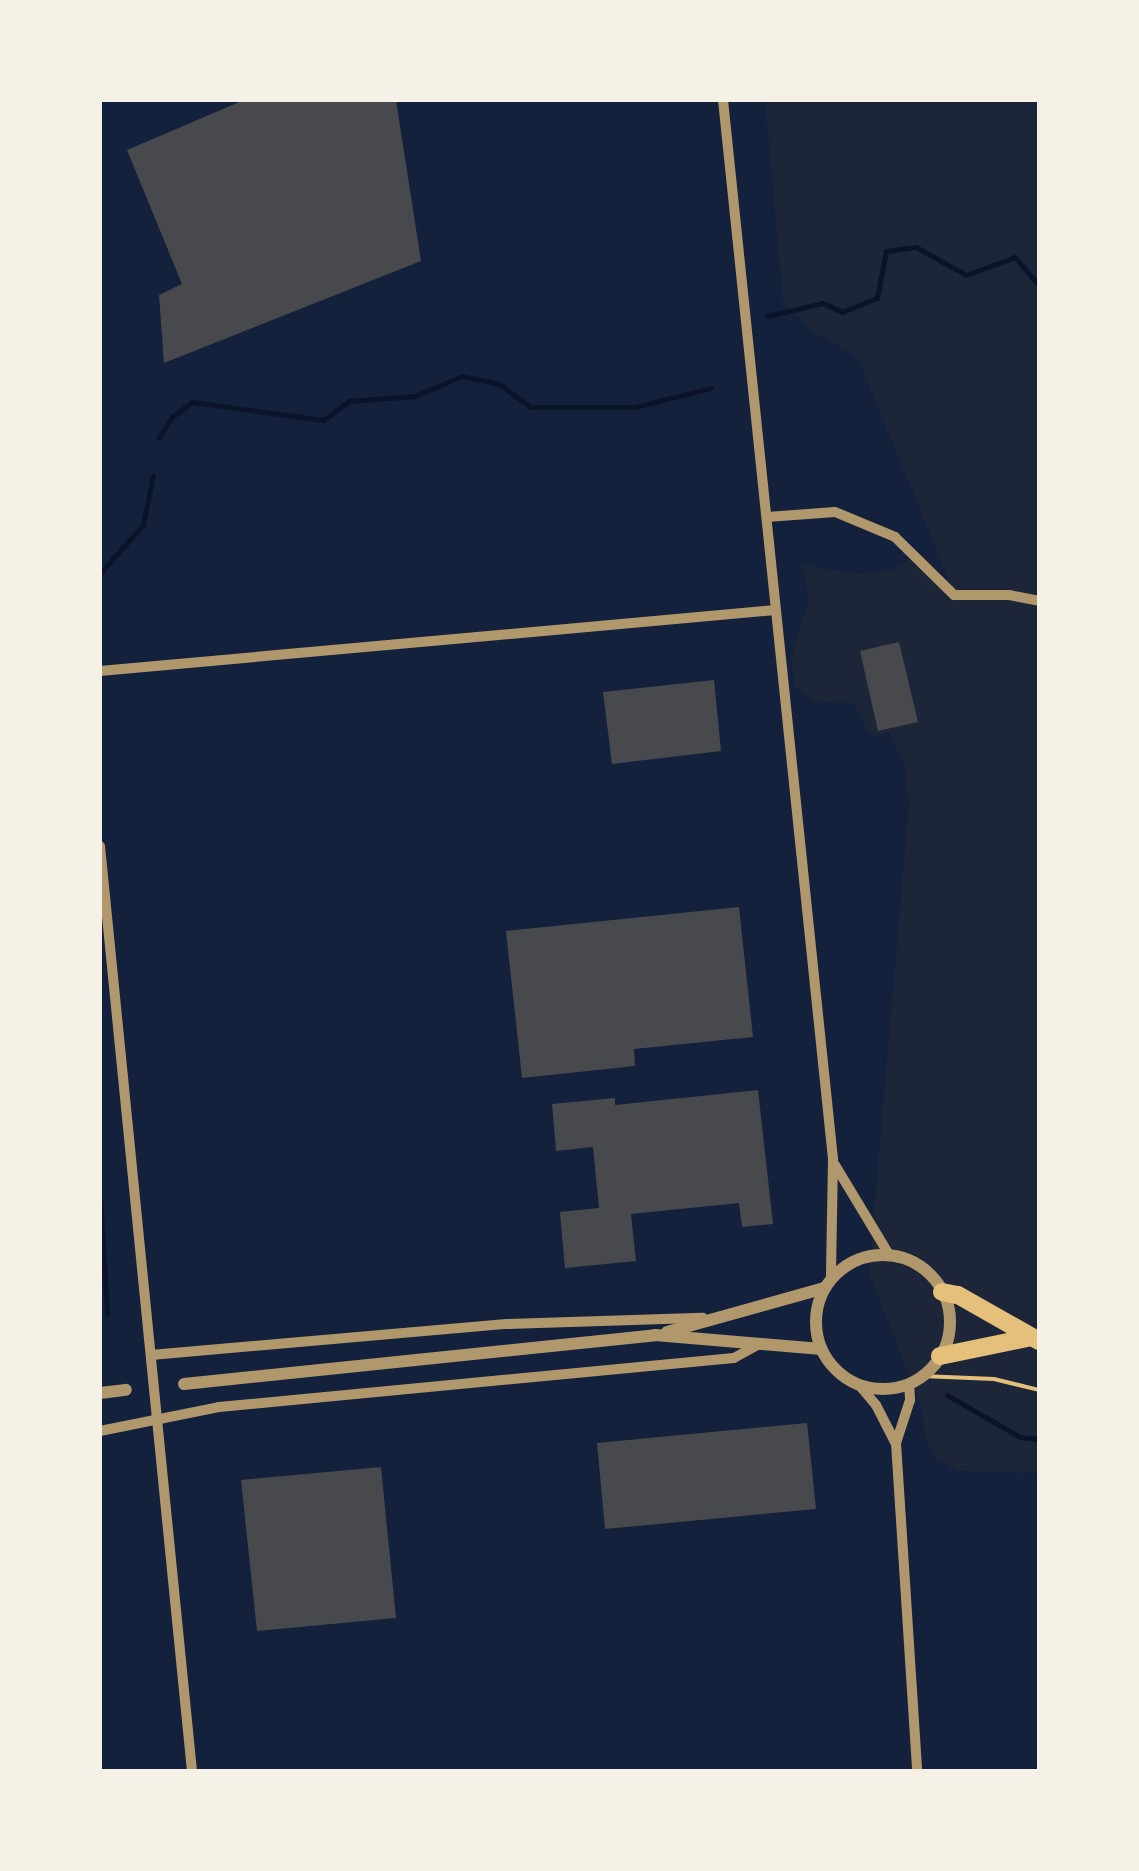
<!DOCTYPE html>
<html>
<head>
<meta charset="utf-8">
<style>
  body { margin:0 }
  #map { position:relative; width:1139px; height:1871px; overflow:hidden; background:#14213d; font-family:Rubik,sans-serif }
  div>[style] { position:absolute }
  .green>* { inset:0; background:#1d2539 }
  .stream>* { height:5px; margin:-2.5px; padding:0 2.5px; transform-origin:2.5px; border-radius:2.5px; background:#0b132b }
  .building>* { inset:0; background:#48494c }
  .path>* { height:4px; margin:-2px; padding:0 2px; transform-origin:2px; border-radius:2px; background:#e5c07b }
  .minor>* { height:10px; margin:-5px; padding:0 5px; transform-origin:5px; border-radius:5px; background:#b1986c }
  .tertiary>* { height:12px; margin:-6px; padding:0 6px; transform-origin:6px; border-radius:6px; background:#b1986c }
  .tertiary>.ring { margin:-6px; padding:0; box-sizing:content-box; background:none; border:12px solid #b1986c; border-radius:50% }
  .motorway>* { height:18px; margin:-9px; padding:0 9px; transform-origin:9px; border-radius:9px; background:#e5c07b }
  span { translate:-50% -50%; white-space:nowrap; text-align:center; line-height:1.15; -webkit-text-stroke:8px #f6f1e7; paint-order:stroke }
  .frame { position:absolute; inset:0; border:102px solid #f6f1e7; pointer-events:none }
</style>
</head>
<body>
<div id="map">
  <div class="green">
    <i style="clip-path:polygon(765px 100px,1039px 100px,1039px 1473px,959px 1471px,935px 1458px,925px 1439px,922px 1409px,869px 1273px,909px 802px,904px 766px,890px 733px,870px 735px,854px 703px,813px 702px,794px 685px,791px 658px,809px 598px,802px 565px,858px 574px,892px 570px,913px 558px,929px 561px,942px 579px,948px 601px,958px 591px,953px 590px,857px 356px,814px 333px,783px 301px)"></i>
  </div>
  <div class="stream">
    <i style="left:767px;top:316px;width:57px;rotate:-13.1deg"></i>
    <i style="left:823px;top:303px;width:21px;rotate:25deg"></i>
    <i style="left:842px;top:312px;width:38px;rotate:-22deg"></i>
    <i style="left:877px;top:298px;width:48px;rotate:-79.2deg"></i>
    <i style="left:886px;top:251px;width:30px;rotate:-8deg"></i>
    <i style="left:916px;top:247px;width:57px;rotate:29.2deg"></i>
    <i style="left:966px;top:275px;width:52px;rotate:-20.2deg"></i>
    <i style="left:1015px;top:257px;width:38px;rotate:50deg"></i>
    <i style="left:159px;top:437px;width:24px;rotate:-57deg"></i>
    <i style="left:172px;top:417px;width:25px;rotate:-37deg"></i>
    <i style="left:192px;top:402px;width:132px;rotate:7.8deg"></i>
    <i style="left:323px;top:420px;width:32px;rotate:-36deg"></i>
    <i style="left:349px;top:401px;width:66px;rotate:-4.3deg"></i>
    <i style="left:415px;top:396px;width:51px;rotate:-23.1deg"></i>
    <i style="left:462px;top:376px;width:38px;rotate:12deg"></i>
    <i style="left:499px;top:384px;width:39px;rotate:36deg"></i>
    <i style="left:531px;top:407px;width:104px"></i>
    <i style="left:635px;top:407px;width:78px;rotate:-14deg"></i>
    <i style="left:100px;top:573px;width:64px;rotate:-48.1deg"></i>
    <i style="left:143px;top:525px;width:51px;rotate:-78.7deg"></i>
    <i style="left:100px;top:1198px;width:116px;rotate:86.5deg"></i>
    <i style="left:947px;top:1395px;width:84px;rotate:29.9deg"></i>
    <i style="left:1020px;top:1437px;width:19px;rotate:6deg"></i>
  </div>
  <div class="building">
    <i style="clip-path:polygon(244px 100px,396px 100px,421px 261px,164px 363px,159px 295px,182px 284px,127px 150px)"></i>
    <i style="clip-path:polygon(899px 642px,918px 722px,878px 731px,860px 651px)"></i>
    <i style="clip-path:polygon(714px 680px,721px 751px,612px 764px,603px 692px)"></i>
    <i style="clip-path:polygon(739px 907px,753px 1037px,634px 1049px,635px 1066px,522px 1078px,506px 931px)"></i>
    <i style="clip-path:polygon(758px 1090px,773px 1224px,742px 1227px,739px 1203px,631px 1214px,636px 1261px,565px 1268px,560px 1212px,599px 1208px,593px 1147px,556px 1151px,552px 1104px,615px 1098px,615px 1105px)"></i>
    <i style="clip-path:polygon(807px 1423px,816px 1509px,605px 1529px,597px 1443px)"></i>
    <i style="clip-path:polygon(381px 1467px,396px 1618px,257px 1631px,241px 1480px)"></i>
  </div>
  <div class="path">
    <i style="left:922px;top:1376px;width:72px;rotate:2.4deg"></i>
    <i style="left:994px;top:1379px;width:46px;rotate:13.7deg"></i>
  </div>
  <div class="minor">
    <i style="left:723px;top:100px;width:1065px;rotate:84.07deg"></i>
    <i style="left:833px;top:1159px;width:120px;rotate:91deg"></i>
    <i style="left:767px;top:517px;width:68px;rotate:-4.2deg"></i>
    <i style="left:835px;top:512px;width:65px;rotate:22.6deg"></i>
    <i style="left:895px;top:537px;width:83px;rotate:44.5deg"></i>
    <i style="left:954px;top:595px;width:55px"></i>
    <i style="left:1009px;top:595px;width:31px;rotate:11deg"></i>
    <i style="left:100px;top:671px;width:678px;rotate:-5.16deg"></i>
    <i style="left:100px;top:846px;width:930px;rotate:84.32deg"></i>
    <i style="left:835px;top:1165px;width:106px;rotate:58.9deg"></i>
    <i style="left:151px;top:1355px;width:357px;rotate:-5deg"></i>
    <i style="left:507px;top:1324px;width:196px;rotate:-1.8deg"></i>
    <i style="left:909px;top:1384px;width:16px;rotate:86deg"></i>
    <i style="left:910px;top:1400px;width:45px;rotate:108deg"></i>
    <i style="left:896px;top:1443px;width:329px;rotate:86.3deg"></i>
    <i style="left:860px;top:1386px;width:25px;rotate:50deg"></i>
    <i style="left:876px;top:1405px;width:42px;rotate:62.8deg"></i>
    <i style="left:100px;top:1431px;width:121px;rotate:-11.4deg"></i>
    <i style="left:219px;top:1407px;width:517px;rotate:-5.44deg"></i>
    <i style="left:734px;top:1358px;width:26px;rotate:-29deg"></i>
  </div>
  <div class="tertiary">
    <i class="ring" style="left:816px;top:1255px;width:122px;height:122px"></i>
    <i style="left:667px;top:1332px;width:164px;rotate:-15.6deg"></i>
    <i style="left:184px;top:1384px;width:474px;rotate:-5.9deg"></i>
    <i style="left:655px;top:1335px;width:167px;rotate:4.8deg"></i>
    <i style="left:100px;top:1393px;width:26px;rotate:-7deg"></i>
  </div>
  <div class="motorway">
    <i style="left:942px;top:1292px;width:16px;rotate:11deg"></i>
    <i style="left:958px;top:1295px;width:93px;rotate:29.6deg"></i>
    <i style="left:940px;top:1356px;width:89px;rotate:-11.7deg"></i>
  </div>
  <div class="frame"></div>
</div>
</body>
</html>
